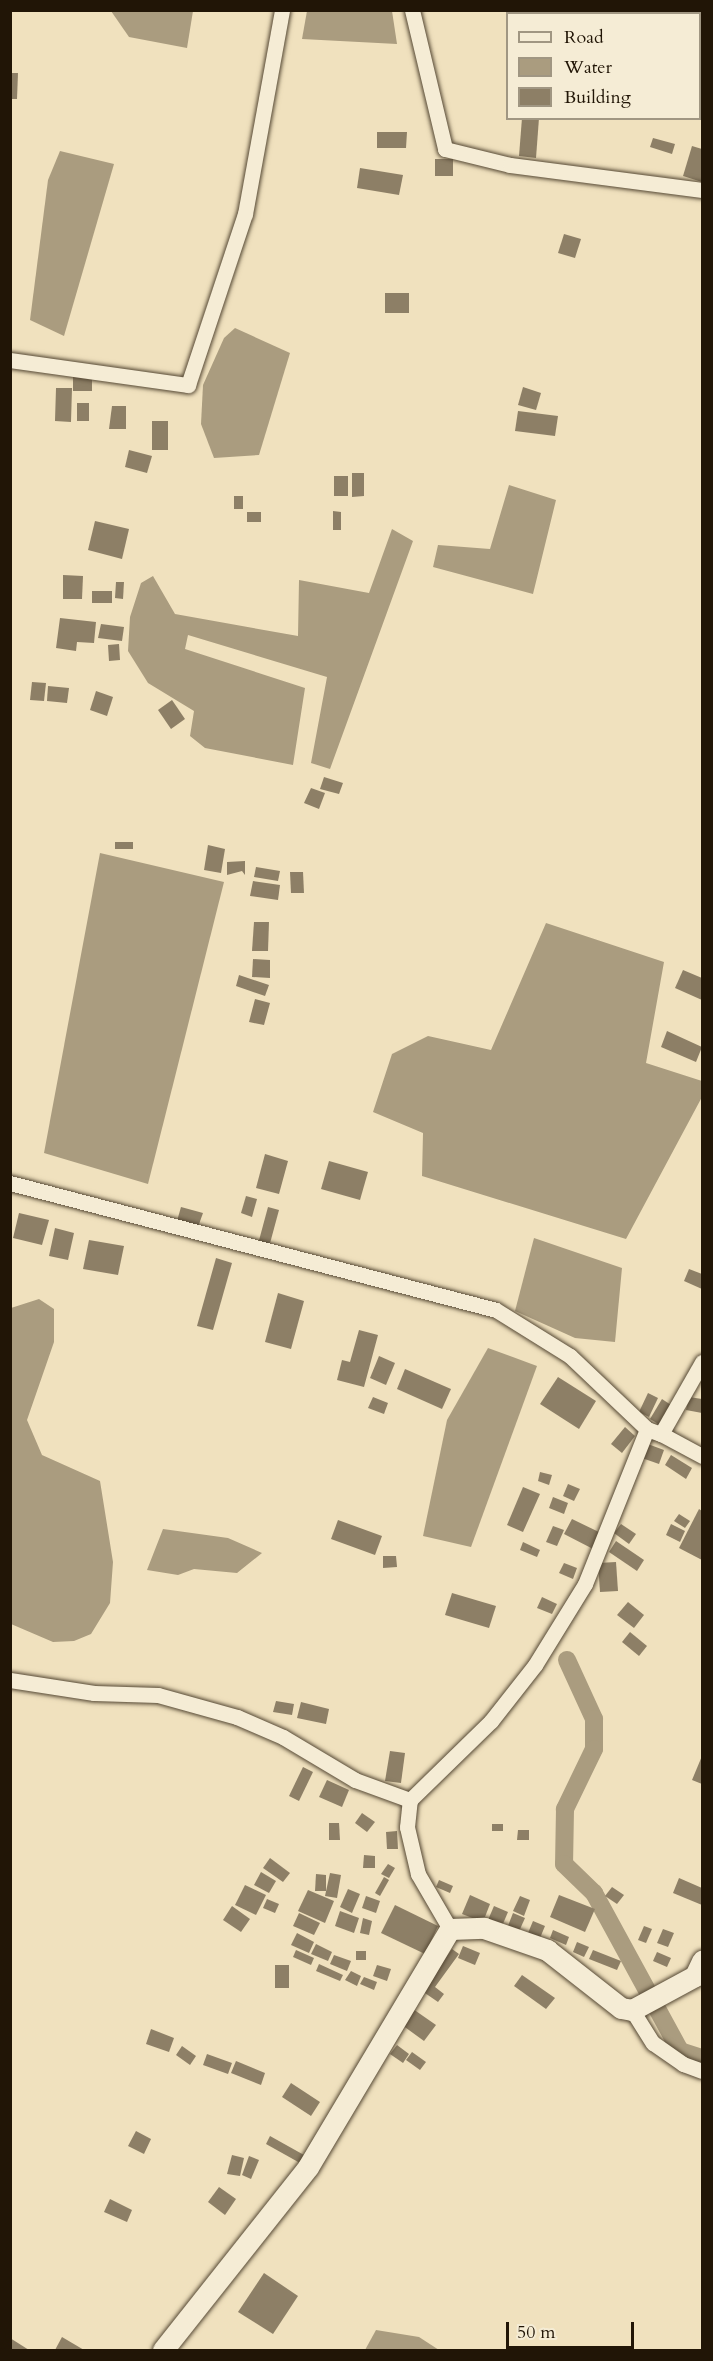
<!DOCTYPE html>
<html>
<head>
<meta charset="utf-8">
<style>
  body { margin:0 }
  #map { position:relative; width:713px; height:2361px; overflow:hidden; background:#f0e1be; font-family:Cardo,serif }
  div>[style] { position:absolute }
  .water>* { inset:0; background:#aa9c7f }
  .canal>* { height:18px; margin:-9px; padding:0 9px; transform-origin:9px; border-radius:9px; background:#aa9c7f }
  .building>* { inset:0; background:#8d7f66 }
  .roads { filter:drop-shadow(0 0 2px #554834) drop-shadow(0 0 2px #554834) }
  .street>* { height:15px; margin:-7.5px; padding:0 7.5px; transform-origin:7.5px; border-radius:7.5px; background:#f5ecd5 }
  .secondary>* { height:21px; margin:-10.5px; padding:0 10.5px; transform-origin:10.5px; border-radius:10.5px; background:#f5ecd5 }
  span { translate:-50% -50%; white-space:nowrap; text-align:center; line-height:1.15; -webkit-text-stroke:6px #f5ecd5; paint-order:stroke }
  .frame { position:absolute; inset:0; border:12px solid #211506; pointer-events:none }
  .legend { position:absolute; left:506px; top:12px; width:195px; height:108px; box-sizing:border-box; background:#f5ecd5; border:2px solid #a09682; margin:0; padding:8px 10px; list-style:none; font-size:18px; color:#211506 }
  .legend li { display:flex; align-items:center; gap:12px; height:30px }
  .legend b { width:30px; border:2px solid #a09682 }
  .scale { position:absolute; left:506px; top:2322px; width:128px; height:27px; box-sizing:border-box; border:3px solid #211506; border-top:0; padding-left:8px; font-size:18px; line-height:21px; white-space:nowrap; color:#211506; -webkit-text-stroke:4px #f5ecd5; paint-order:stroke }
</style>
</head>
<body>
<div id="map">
  <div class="water">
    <i style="clip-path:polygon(111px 11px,193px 11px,187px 48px,129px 37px)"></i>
    <i style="clip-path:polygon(307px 11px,392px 11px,397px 44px,302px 39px)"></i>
    <i style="clip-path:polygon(60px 151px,114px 164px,64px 336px,30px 320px,48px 180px)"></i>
    <i style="clip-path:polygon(235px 328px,290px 353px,259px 455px,214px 458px,201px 424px,203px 385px,224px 338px)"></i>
    <i style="clip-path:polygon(509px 485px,556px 500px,533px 594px,433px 567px,438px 545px,490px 549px)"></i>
    <i style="clip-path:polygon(392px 529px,413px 541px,330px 769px,311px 763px,327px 677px,188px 635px,185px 649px,305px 688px,293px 765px,205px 748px,190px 736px,194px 711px,148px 683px,128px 651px,130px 617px,141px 583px,153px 576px,175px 614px,298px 636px,299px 580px,369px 593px)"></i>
    <i style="clip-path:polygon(100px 853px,224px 882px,148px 1184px,44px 1153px)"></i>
    <i style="clip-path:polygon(546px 923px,664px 962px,646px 1063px,702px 1081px,702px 1097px,626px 1239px,422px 1176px,423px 1133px,373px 1112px,392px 1054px,428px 1036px,491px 1050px)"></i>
    <i style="clip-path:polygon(534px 1238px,622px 1268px,615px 1342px,575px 1338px,515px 1311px)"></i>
    <i style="clip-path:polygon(39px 1299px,54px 1309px,54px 1342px,27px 1420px,42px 1455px,100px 1481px,113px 1562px,110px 1603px,91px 1634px,74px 1641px,53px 1642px,11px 1624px,11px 1308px)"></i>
    <i style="clip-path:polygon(488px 1348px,537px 1366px,471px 1547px,423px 1536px,447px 1420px)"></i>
    <i style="clip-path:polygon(163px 1529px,228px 1538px,262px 1553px,237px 1573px,194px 1569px,178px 1575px,147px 1570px)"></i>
    <i style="clip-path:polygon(376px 2330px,419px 2337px,439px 2350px,365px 2350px)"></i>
  </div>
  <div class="canal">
    <i style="left:567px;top:1660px;width:65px;rotate:65.4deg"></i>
    <i style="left:594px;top:1719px;width:30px;rotate:90deg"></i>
    <i style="left:594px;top:1749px;width:67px;rotate:115.8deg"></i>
    <i style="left:565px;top:1809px;width:55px;rotate:91deg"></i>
    <i style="left:564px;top:1864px;width:42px;rotate:44deg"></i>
    <i style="left:594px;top:1893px;width:180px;rotate:61.4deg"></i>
    <i style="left:680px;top:2051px;width:23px;rotate:18deg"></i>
  </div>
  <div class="building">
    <i style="clip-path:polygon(10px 73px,18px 73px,17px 99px,10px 99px)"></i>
    <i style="clip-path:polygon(522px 118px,539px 118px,536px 158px,519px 156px)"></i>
    <i style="clip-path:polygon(377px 132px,407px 132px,406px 148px,377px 148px)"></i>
    <i style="clip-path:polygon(653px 138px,675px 144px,672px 154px,650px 147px)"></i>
    <i style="clip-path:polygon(692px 146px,702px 149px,702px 182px,683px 176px)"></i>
    <i style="clip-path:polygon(435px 159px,453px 159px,453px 176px,435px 176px)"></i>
    <i style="clip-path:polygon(360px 168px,403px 175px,399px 195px,357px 188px)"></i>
    <i style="clip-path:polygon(564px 234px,581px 239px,575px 258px,558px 253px)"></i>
    <i style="clip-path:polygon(385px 293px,409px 293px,409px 313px,385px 313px)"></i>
    <i style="clip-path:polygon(73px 372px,92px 373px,92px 391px,73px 391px)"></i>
    <i style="clip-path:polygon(523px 387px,541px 393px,536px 410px,518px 405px)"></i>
    <i style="clip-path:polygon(56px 388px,72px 388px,71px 422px,55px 421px)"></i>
    <i style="clip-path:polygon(77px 403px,89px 403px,89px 421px,77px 421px)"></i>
    <i style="clip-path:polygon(112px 406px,126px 406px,126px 429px,109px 429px)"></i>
    <i style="clip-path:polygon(518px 411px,558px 416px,555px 436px,515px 431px)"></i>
    <i style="clip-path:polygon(152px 421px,168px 421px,168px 450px,152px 450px)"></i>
    <i style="clip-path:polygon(129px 450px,152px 456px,147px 473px,125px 467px)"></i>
    <i style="clip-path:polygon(352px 473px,364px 473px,364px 496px,352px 497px)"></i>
    <i style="clip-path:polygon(334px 476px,348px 476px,348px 496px,334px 496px)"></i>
    <i style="clip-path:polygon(234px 496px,243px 496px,243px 509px,234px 509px)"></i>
    <i style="clip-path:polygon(333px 511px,341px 512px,341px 530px,333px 530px)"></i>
    <i style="clip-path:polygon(247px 512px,261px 512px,261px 522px,247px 522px)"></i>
    <i style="clip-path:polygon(95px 521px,129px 529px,122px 559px,88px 550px)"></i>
    <i style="clip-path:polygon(63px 575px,83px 576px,82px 599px,63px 599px)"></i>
    <i style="clip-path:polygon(116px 582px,124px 582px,123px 599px,115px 598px)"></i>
    <i style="clip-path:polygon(92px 591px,112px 591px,112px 603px,92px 603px)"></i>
    <i style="clip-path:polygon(60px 618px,96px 622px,94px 643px,77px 642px,76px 651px,56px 648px)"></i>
    <i style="clip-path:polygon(101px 624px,124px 627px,122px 641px,98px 638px)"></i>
    <i style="clip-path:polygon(119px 644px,120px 660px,109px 661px,108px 645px)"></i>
    <i style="clip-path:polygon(32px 682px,46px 683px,44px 701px,30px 700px)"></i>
    <i style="clip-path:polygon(48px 686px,69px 688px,67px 703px,47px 701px)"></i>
    <i style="clip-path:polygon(96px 691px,113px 697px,107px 716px,90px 710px)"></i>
    <i style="clip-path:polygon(172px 700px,185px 719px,171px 729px,158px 710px)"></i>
    <i style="clip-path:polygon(324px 777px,343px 783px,339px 794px,320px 789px)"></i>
    <i style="clip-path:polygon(311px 788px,325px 793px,319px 809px,304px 803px)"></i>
    <i style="clip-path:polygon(115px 842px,133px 842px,133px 849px,115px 849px)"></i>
    <i style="clip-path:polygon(208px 845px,225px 849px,221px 873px,204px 870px)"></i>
    <i style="clip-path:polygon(245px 861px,245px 875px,242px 871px,227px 875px,227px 862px)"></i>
    <i style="clip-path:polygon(256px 867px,280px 871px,278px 881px,254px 877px)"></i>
    <i style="clip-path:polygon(290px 872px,303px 872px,304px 893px,291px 893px)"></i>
    <i style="clip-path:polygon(253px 881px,280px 885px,278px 900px,250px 896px)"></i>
    <i style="clip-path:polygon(254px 922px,269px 922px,268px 951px,252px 951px)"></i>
    <i style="clip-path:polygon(253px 959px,270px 960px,270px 978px,252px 977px)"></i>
    <i style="clip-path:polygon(683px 970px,702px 978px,702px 1000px,675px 988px)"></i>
    <i style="clip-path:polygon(239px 975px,269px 985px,265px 996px,236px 986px)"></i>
    <i style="clip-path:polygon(255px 999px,270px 1003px,264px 1025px,249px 1022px)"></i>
    <i style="clip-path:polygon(667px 1031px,702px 1047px,696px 1062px,661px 1047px)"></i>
    <i style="clip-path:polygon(265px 1154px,288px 1161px,279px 1194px,256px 1188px)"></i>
    <i style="clip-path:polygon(329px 1161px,368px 1172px,360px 1200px,321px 1189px)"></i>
    <i style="clip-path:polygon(246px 1196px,257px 1199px,252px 1217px,241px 1213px)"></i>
    <i style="clip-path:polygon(181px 1207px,203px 1213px,198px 1227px,177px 1221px)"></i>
    <i style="clip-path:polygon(268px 1207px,279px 1210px,269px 1247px,258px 1244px)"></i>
    <i style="clip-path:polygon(19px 1213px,49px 1220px,42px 1245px,13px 1238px)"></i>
    <i style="clip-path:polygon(55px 1228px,74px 1233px,68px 1260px,49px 1256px)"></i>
    <i style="clip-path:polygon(89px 1240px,124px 1246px,118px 1275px,83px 1269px)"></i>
    <i style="clip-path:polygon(216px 1258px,232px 1263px,213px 1330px,197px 1326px)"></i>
    <i style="clip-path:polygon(689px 1269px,702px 1274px,702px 1289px,684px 1281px)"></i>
    <i style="clip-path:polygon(278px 1293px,304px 1301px,291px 1349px,265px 1342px)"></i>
    <i style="clip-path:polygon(359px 1330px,378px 1335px,364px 1387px,337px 1380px,342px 1360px,350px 1362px)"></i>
    <i style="clip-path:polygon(379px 1356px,395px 1363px,386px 1385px,370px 1378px)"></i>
    <i style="clip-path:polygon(405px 1369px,451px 1389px,442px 1409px,397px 1389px)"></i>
    <i style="clip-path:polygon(558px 1377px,596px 1401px,579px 1429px,540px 1404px)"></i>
    <i style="clip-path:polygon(648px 1393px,658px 1398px,649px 1417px,639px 1412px)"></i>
    <i style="clip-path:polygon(373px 1397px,388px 1403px,384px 1414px,368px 1408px)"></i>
    <i style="clip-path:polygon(689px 1397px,702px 1399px,702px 1413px,686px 1410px)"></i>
    <i style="clip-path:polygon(662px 1399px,671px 1405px,660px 1425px,650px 1419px)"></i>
    <i style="clip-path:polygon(625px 1427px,635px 1436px,622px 1453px,611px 1444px)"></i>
    <i style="clip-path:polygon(645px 1443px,664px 1450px,659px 1464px,639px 1457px)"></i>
    <i style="clip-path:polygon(671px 1455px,692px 1468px,686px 1479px,665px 1465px)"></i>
    <i style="clip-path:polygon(540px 1472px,552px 1475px,549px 1485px,538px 1481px)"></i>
    <i style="clip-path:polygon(568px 1484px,580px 1489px,574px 1501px,563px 1496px)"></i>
    <i style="clip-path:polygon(523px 1487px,540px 1494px,523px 1532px,507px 1525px)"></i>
    <i style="clip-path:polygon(553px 1497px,568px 1503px,564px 1514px,549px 1508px)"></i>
    <i style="clip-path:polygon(699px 1509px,702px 1511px,702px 1560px,679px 1548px)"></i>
    <i style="clip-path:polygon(679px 1514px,690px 1521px,685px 1528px,674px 1521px)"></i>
    <i style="clip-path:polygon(572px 1519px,603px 1534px,595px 1550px,564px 1534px)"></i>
    <i style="clip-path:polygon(338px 1520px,382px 1536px,375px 1555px,331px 1539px)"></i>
    <i style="clip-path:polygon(621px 1524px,636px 1534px,629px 1544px,614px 1533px)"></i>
    <i style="clip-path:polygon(671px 1524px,685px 1531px,680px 1542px,666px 1535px)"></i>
    <i style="clip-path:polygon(553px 1526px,564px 1530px,557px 1546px,546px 1542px)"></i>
    <i style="clip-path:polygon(616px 1541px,644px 1560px,637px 1571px,609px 1552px)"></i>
    <i style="clip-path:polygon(523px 1542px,540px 1550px,537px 1557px,520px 1550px)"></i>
    <i style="clip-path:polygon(383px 1556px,396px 1556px,397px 1567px,383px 1568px)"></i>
    <i style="clip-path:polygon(616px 1562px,618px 1591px,600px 1592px,598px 1563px)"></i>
    <i style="clip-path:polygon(564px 1563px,577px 1568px,573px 1579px,559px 1573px)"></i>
    <i style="clip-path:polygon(452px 1593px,496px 1606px,489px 1628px,445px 1615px)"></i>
    <i style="clip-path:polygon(542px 1597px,557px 1604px,552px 1614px,537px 1608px)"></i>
    <i style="clip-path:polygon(628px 1602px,644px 1615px,634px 1628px,617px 1615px)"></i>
    <i style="clip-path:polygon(630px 1632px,647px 1646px,639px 1656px,622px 1642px)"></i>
    <i style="clip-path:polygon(276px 1701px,294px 1704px,292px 1715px,273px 1712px)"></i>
    <i style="clip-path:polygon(301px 1702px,329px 1709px,326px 1724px,297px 1718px)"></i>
    <i style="clip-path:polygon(390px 1751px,405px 1753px,401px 1783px,385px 1781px)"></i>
    <i style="clip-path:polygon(702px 1756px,702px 1784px,692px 1780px)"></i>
    <i style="clip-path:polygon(303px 1767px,313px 1772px,299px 1801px,289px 1796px)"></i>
    <i style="clip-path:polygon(327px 1780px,349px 1790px,342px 1807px,319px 1797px)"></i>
    <i style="clip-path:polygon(362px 1813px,375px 1822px,367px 1832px,355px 1823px)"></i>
    <i style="clip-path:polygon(329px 1823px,339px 1823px,340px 1840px,329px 1840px)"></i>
    <i style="clip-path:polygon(492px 1824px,503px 1824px,503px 1831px,492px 1831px)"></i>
    <i style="clip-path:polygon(518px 1830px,529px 1830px,529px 1840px,517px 1840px)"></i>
    <i style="clip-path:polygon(397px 1831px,398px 1849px,387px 1849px,386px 1832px)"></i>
    <i style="clip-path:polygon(364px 1855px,375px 1856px,375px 1868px,363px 1868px)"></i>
    <i style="clip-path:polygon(270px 1858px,290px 1873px,283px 1882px,263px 1868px)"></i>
    <i style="clip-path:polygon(388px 1864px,395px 1868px,389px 1878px,381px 1874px)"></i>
    <i style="clip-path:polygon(261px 1872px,276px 1881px,269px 1893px,254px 1885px)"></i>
    <i style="clip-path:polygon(330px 1873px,341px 1875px,337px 1898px,325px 1896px)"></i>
    <i style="clip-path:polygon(316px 1874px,326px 1875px,326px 1891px,315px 1891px)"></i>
    <i style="clip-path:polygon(384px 1877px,389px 1880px,380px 1896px,375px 1893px)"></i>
    <i style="clip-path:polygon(679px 1878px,702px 1888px,702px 1905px,673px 1893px)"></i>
    <i style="clip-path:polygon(439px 1880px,453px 1886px,450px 1893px,436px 1887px)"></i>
    <i style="clip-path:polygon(245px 1885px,266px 1895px,256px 1915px,235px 1905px)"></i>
    <i style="clip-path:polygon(612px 1887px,624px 1895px,617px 1904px,605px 1896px)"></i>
    <i style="clip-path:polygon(348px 1889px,360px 1894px,352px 1913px,340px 1907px)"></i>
    <i style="clip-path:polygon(308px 1890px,334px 1901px,325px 1923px,298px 1911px)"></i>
    <i style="clip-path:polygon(470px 1895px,490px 1904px,483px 1922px,462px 1914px)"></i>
    <i style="clip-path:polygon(559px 1895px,595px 1909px,585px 1932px,550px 1917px)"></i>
    <i style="clip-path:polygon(366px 1896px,380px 1901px,376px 1913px,362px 1908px)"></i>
    <i style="clip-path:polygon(520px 1896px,530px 1900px,524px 1916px,513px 1911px)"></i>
    <i style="clip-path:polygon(267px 1899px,279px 1904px,275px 1913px,263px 1908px)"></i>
    <i style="clip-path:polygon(395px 1905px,438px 1926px,425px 1954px,381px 1933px)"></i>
    <i style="clip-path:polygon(232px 1906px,250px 1919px,241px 1932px,223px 1920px)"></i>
    <i style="clip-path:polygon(494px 1906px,508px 1912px,502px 1926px,488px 1920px)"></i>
    <i style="clip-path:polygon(340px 1911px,359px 1918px,354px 1933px,335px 1926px)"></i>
    <i style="clip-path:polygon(299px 1913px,320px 1923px,314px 1935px,293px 1926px)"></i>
    <i style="clip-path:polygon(513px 1913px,525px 1918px,517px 1936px,506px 1931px)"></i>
    <i style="clip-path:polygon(363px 1918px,372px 1921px,369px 1935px,360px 1933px)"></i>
    <i style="clip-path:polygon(533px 1921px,545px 1926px,540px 1938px,528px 1933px)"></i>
    <i style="clip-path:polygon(644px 1926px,652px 1929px,646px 1943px,638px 1940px)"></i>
    <i style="clip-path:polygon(663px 1929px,674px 1933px,668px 1947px,657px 1943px)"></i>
    <i style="clip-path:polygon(553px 1930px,569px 1937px,566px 1945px,550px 1938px)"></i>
    <i style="clip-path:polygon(297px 1933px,314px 1942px,309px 1953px,291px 1945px)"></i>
    <i style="clip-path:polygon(577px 1942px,589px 1947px,584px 1957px,573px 1952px)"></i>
    <i style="clip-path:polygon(316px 1944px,332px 1952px,328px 1961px,311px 1954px)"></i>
    <i style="clip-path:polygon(463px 1946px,480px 1953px,475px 1965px,458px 1958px)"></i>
    <i style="clip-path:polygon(452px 1949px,459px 1954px,435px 1987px,444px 1994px,438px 2002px,422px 1991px)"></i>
    <i style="clip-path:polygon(296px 1950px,314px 1958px,311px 1965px,293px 1957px)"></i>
    <i style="clip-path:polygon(593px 1950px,621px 1961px,617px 1970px,589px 1959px)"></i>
    <i style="clip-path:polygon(356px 1951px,366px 1951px,366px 1960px,356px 1960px)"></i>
    <i style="clip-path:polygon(657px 1952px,671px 1958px,667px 1967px,653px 1961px)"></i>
    <i style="clip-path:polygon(334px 1955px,351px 1961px,347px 1971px,330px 1964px)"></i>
    <i style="clip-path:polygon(319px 1964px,343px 1975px,340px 1981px,316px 1971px)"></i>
    <i style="clip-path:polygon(275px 1965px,289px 1965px,289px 1988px,275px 1988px)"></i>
    <i style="clip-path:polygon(377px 1965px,391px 1969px,387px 1981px,373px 1976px)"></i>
    <i style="clip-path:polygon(351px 1971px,361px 1976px,357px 1986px,345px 1980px)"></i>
    <i style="clip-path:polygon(522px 1975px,555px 1998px,546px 2009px,514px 1986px)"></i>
    <i style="clip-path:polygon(364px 1977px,377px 1982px,374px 1990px,360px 1984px)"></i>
    <i style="clip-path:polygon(413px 2009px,436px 2025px,424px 2041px,402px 2025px)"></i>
    <i style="clip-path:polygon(151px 2029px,174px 2038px,169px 2052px,146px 2044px)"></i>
    <i style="clip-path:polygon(397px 2045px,409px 2054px,403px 2063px,390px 2054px)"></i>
    <i style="clip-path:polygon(182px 2046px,196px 2056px,190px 2065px,176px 2055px)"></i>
    <i style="clip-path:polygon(412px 2052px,426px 2062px,420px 2070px,406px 2060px)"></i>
    <i style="clip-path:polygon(207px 2054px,232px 2063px,228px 2074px,203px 2065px)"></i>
    <i style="clip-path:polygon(236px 2061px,265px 2073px,261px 2085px,231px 2073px)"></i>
    <i style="clip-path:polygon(291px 2083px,320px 2102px,311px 2116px,282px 2097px)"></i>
    <i style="clip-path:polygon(136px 2131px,151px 2139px,144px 2154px,128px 2146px)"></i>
    <i style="clip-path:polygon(270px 2136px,304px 2155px,300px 2163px,266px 2144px)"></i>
    <i style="clip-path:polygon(232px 2155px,244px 2158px,240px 2176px,227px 2174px)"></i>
    <i style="clip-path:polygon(249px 2156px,259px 2160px,251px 2179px,242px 2175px)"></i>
    <i style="clip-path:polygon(219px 2187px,236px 2199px,225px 2215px,208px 2202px)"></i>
    <i style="clip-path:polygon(110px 2199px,132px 2210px,127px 2222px,104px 2212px)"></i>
    <i style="clip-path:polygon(264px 2273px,298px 2296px,273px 2334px,238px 2312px)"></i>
    <i style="clip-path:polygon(62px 2337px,84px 2350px,55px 2350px)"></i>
    <i style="clip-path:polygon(10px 2338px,29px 2350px,10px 2350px)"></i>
  </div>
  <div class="roads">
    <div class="street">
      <i style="left:412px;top:10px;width:143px;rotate:76.6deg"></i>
      <i style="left:445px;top:149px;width:67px;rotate:13.8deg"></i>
      <i style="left:510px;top:165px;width:194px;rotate:7.4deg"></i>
      <i style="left:10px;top:360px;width:180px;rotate:8deg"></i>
      <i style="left:188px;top:385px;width:180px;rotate:-71.6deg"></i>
      <i style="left:245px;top:214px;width:207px;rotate:-79.7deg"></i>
      <i style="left:10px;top:1183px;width:502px;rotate:14.64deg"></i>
      <i style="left:496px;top:1310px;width:87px;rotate:31.9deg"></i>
      <i style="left:570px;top:1356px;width:106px;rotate:43.5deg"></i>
      <i style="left:661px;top:1434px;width:47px;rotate:28.2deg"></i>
      <i style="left:10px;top:1680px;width:85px;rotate:8.8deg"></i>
      <i style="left:94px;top:1693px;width:64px;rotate:1.8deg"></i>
      <i style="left:158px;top:1695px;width:82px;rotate:15.6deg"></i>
      <i style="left:237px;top:1717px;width:50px;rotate:23.5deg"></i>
      <i style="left:283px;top:1737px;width:84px;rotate:30.8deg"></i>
      <i style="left:355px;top:1780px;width:59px;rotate:20deg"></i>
      <i style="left:450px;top:1929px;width:64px;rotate:-120.2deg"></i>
      <i style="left:418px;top:1874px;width:48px;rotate:-103.2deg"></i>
      <i style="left:407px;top:1827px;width:27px;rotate:-84deg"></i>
      <i style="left:410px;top:1800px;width:113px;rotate:-44.3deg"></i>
      <i style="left:491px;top:1721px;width:71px;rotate:-51.8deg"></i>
      <i style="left:535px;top:1665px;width:95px;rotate:-58.3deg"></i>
      <i style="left:585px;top:1584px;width:167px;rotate:-68.2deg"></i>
      <i style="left:647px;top:1429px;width:15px;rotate:20deg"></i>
      <i style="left:661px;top:1434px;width:83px;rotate:-60.3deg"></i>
      <i style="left:632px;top:2010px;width:39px;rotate:58deg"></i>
      <i style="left:653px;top:2043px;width:37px;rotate:35deg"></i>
      <i style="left:683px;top:2064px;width:20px;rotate:20deg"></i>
    </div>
    <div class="secondary">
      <i style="left:163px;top:2350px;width:233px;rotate:-51.6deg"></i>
      <i style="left:308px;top:2167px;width:277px;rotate:-59.2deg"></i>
      <i style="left:450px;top:1929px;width:34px;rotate:-2deg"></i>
      <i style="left:484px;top:1928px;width:67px;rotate:19.2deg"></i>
      <i style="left:547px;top:1950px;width:94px;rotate:38.1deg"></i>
      <i style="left:621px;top:2008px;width:11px;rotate:10deg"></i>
      <i style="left:632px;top:2010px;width:72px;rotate:-28.4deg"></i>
      <i style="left:695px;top:1976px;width:17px;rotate:-65deg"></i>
    </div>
  </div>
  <div class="frame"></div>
  <ul class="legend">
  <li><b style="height:8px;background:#f5ecd5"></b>Road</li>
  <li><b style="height:16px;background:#aa9c7f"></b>Water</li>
  <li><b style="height:16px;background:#8d7f66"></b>Building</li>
  </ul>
  <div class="scale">50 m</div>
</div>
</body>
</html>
